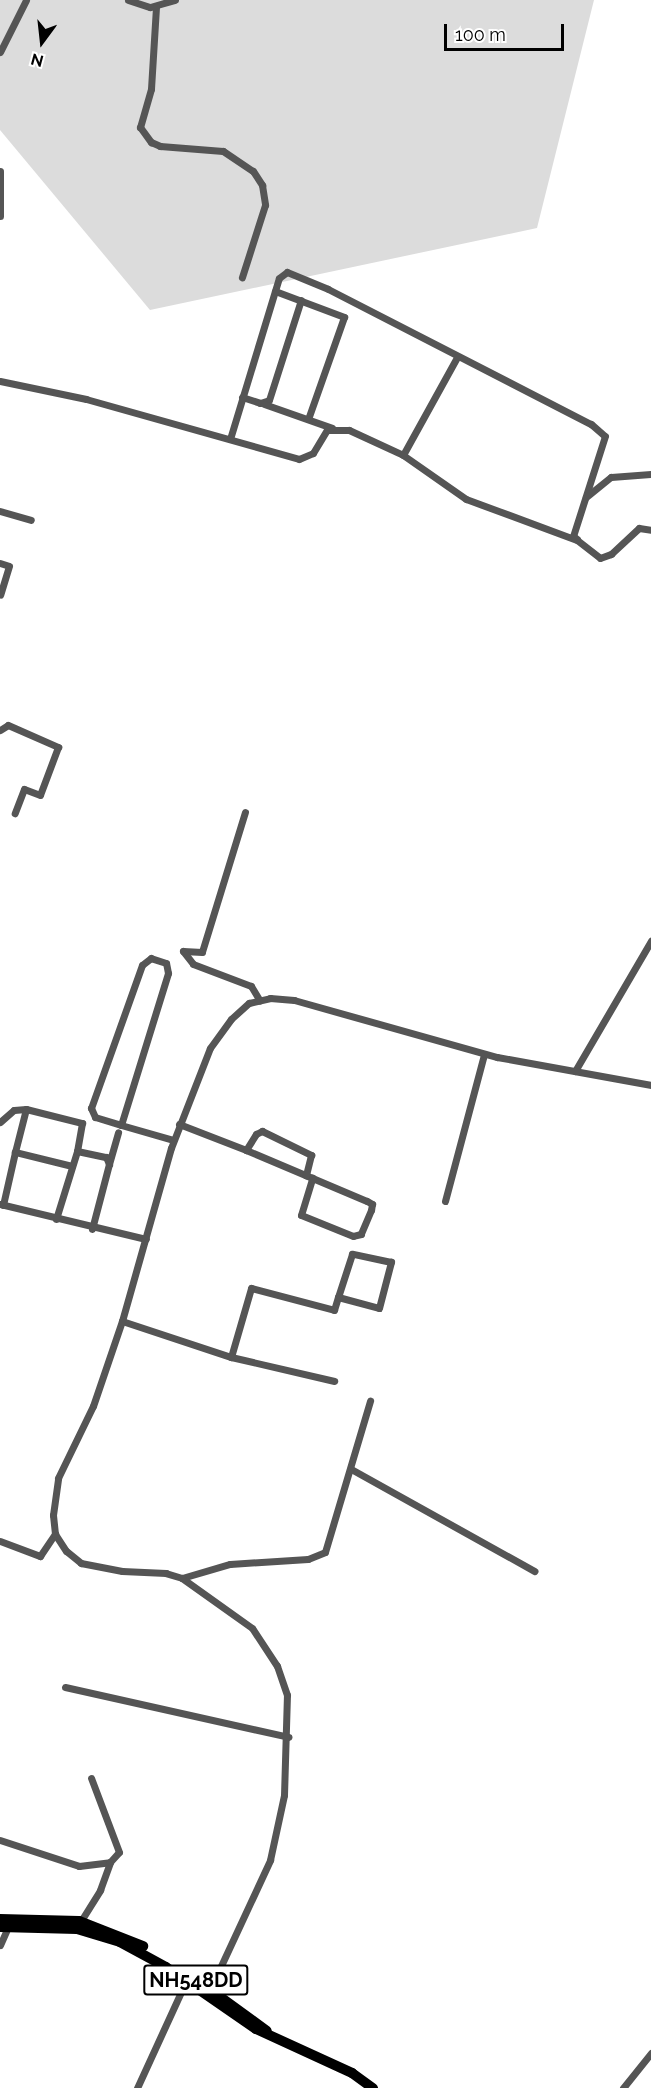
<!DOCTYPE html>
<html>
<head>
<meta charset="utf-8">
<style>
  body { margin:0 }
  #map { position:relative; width:651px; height:2088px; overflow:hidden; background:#fff; font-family:Raleway,sans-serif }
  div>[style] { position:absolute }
  .green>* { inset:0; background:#dcdcdc }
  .minor>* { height:7px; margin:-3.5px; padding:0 3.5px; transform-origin:3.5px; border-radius:3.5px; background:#555 }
  .trunk>* { height:10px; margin:-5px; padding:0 5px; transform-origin:5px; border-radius:5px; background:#000 }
  span { translate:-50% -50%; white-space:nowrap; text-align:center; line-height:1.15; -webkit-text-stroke:5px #fff; paint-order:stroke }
  .shield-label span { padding:2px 4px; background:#fff; border:2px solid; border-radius:4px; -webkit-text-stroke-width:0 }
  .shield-label { font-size:20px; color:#000; font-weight:700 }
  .north { position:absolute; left:12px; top:12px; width:60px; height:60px; -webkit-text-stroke:4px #fff; paint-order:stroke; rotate:195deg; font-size:16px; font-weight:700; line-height:24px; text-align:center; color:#000 }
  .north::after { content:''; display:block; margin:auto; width:21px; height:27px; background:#000; clip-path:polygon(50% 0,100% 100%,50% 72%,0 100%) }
  .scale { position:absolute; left:444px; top:24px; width:120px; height:27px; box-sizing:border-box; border:3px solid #000; border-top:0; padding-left:8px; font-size:18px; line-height:21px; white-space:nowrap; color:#000; -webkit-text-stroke:4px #fff; paint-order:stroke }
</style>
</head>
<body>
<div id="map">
  <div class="green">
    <i style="clip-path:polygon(0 0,594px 0,537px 228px,150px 310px,0 130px)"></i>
  </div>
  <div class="minor">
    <i style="left:128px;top:0;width:23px;rotate:18deg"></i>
    <i style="left:150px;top:7px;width:26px;rotate:-16deg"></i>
    <i style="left:156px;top:7px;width:82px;rotate:93.5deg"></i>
    <i style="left:151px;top:89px;width:40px;rotate:106deg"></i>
    <i style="left:140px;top:127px;width:19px;rotate:54deg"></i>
    <i style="left:151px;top:142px;width:10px;rotate:24deg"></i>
    <i style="left:160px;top:146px;width:63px;rotate:4.5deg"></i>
    <i style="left:223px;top:151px;width:36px;rotate:34deg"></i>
    <i style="left:253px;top:171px;width:17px;rotate:57deg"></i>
    <i style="left:262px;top:185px;width:20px;rotate:81deg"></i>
    <i style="left:265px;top:205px;width:76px;rotate:107.7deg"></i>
    <i style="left:0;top:52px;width:58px;rotate:-63.4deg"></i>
    <i style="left:0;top:171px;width:45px;rotate:90deg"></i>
    <i style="left:275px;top:291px;width:74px;rotate:20.6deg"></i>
    <i style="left:344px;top:317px;width:108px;rotate:109.4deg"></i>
    <i style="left:0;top:381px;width:88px;rotate:11.8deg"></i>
    <i style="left:86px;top:399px;width:221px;rotate:15.7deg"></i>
    <i style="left:299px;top:459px;width:15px;rotate:-23deg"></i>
    <i style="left:313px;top:453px;width:27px;rotate:-59deg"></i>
    <i style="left:327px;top:430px;width:22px"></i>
    <i style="left:349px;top:430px;width:60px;rotate:24.8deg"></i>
    <i style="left:403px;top:455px;width:77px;rotate:34.9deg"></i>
    <i style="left:466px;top:499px;width:118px;rotate:20.3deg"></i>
    <i style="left:577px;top:540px;width:29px;rotate:38deg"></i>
    <i style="left:600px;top:558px;width:12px;rotate:-20deg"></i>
    <i style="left:611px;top:554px;width:38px;rotate:-43deg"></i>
    <i style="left:639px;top:528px;width:12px;rotate:9deg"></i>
    <i style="left:242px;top:397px;width:19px;rotate:18deg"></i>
    <i style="left:260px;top:403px;width:9px;rotate:-18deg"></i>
    <i style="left:269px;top:400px;width:105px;rotate:-72.3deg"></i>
    <i style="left:264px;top:404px;width:72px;rotate:19.4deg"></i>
    <i style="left:230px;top:439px;width:168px;rotate:-73.1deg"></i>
    <i style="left:279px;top:278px;width:10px;rotate:-37deg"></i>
    <i style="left:287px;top:272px;width:44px;rotate:22.5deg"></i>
    <i style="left:328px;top:289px;width:296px;rotate:27.2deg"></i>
    <i style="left:591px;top:424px;width:18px;rotate:41deg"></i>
    <i style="left:605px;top:436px;width:105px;rotate:107.7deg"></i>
    <i style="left:573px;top:536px;width:5px;rotate:37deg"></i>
    <i style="left:403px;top:455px;width:112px;rotate:-61.1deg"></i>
    <i style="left:586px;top:497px;width:32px;rotate:-39deg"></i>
    <i style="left:611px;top:477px;width:40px;rotate:-4.3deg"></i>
    <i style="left:0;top:511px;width:32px;rotate:16deg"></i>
    <i style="left:0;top:563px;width:9px;rotate:18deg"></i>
    <i style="left:9px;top:566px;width:30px;rotate:107deg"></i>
    <i style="left:0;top:730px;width:9px;rotate:-32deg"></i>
    <i style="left:8px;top:725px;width:55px;rotate:23.7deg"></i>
    <i style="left:58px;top:747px;width:51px;rotate:110.6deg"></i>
    <i style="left:40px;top:795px;width:17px;rotate:-159deg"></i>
    <i style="left:24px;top:789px;width:26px;rotate:111deg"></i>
    <i style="left:245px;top:812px;width:146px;rotate:107.1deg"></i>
    <i style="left:202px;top:952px;width:19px;rotate:-177deg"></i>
    <i style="left:183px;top:951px;width:16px;rotate:52deg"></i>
    <i style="left:193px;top:964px;width:62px;rotate:20.8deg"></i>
    <i style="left:251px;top:986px;width:17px;rotate:59deg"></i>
    <i style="left:575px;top:1071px;width:151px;rotate:-59.7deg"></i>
    <i style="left:0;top:1122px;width:18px;rotate:-41deg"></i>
    <i style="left:14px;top:1110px;width:12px;rotate:-5deg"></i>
    <i style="left:179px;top:1124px;width:72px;rotate:21.2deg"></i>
    <i style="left:246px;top:1150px;width:131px;rotate:22.9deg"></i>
    <i style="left:367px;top:1201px;width:6px;rotate:31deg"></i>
    <i style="left:372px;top:1204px;width:6px;rotate:99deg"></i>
    <i style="left:371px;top:1210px;width:26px;rotate:113deg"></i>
    <i style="left:361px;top:1234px;width:8px;rotate:166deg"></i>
    <i style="left:353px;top:1236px;width:56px;rotate:-158deg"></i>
    <i style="left:301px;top:1215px;width:39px;rotate:-73deg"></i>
    <i style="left:121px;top:1125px;width:159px;rotate:-72.8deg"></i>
    <i style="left:168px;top:973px;width:10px;rotate:-101deg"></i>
    <i style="left:166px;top:963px;width:16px;rotate:-162deg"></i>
    <i style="left:151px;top:958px;width:11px;rotate:142deg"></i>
    <i style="left:142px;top:965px;width:152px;rotate:109.6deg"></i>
    <i style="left:91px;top:1108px;width:10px;rotate:66deg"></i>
    <i style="left:95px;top:1117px;width:27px;rotate:17deg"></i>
    <i style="left:121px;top:1125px;width:54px;rotate:16.1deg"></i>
    <i style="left:246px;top:1150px;width:19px;rotate:-58deg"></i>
    <i style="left:256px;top:1134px;width:7px;rotate:-27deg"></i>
    <i style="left:262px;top:1131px;width:55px;rotate:26.1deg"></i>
    <i style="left:311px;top:1155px;width:21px;rotate:104deg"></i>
    <i style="left:109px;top:1164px;width:33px;rotate:-74deg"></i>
    <i style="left:72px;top:1166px;width:59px;rotate:-166.2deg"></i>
    <i style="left:15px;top:1152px;width:44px;rotate:-75.7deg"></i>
    <i style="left:26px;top:1109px;width:58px;rotate:14deg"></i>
    <i style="left:82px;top:1123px;width:28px;rotate:100deg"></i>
    <i style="left:445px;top:1201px;width:152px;rotate:-75.1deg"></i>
    <i style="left:0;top:1204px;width:150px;rotate:13.5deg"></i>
    <i style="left:3px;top:1205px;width:54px;rotate:-77.2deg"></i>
    <i style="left:56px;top:1219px;width:71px;rotate:-72.8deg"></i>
    <i style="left:77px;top:1151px;width:30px;rotate:12deg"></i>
    <i style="left:106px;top:1157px;width:8px;rotate:67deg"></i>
    <i style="left:109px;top:1164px;width:67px;rotate:104.7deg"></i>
    <i style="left:122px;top:1321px;width:115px;rotate:18.3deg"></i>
    <i style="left:231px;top:1357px;width:72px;rotate:-73.8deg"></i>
    <i style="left:251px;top:1288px;width:86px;rotate:14.8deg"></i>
    <i style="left:334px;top:1310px;width:14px;rotate:-73deg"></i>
    <i style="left:338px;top:1297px;width:42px;rotate:15deg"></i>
    <i style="left:379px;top:1308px;width:48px;rotate:-75.4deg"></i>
    <i style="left:391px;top:1262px;width:40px;rotate:-168deg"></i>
    <i style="left:352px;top:1254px;width:45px;rotate:108deg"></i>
    <i style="left:231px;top:1357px;width:106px;rotate:13.1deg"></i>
    <i style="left:351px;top:1469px;width:210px;rotate:29.1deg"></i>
    <i style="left:0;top:1541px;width:43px;rotate:20.6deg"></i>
    <i style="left:40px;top:1556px;width:27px;rotate:-56deg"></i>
    <i style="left:182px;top:1578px;width:50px;rotate:-16.3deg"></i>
    <i style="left:230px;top:1564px;width:78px;rotate:-3.7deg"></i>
    <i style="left:308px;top:1559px;width:18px;rotate:-22deg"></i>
    <i style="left:325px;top:1552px;width:158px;rotate:-73.4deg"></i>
    <i style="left:65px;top:1687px;width:229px;rotate:12.6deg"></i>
    <i style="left:0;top:1840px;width:83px;rotate:18.2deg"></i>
    <i style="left:79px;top:1866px;width:31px;rotate:-7deg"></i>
    <i style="left:79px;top:1924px;width:40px;rotate:-58deg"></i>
    <i style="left:100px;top:1890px;width:30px;rotate:-70deg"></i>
    <i style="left:110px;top:1862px;width:13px;rotate:-48deg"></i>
    <i style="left:119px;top:1852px;width:79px;rotate:-110.7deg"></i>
    <i style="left:0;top:1945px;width:22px;rotate:-66deg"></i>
    <i style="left:207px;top:1996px;width:150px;rotate:-65.1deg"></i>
    <i style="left:270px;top:1860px;width:66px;rotate:-77.8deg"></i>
    <i style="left:284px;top:1795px;width:100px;rotate:-88.3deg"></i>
    <i style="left:287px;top:1695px;width:31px;rotate:-109deg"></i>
    <i style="left:277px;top:1666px;width:45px;rotate:-123.3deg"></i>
    <i style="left:252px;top:1628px;width:86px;rotate:-144.5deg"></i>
    <i style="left:182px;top:1578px;width:17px;rotate:-163deg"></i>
    <i style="left:166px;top:1573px;width:44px;rotate:-177.4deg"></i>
    <i style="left:122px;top:1571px;width:42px;rotate:-169deg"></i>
    <i style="left:81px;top:1563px;width:19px;rotate:-141deg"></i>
    <i style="left:66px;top:1551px;width:20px;rotate:-123deg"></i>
    <i style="left:55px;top:1534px;width:19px;rotate:-96deg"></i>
    <i style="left:53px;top:1515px;width:37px;rotate:-82deg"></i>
    <i style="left:58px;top:1478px;width:80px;rotate:-64.1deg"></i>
    <i style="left:93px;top:1406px;width:90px;rotate:-71.2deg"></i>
    <i style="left:122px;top:1321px;width:180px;rotate:-74.2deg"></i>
    <i style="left:171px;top:1148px;width:107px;rotate:-68.7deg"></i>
    <i style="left:210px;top:1048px;width:36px;rotate:-54deg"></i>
    <i style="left:231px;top:1019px;width:24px;rotate:-42deg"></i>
    <i style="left:249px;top:1003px;width:22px;rotate:-13deg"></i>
    <i style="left:270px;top:998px;width:24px;rotate:5deg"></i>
    <i style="left:294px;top:1000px;width:211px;rotate:15.7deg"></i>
    <i style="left:497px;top:1057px;width:157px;rotate:10.3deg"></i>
    <i style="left:137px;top:2088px;width:118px;rotate:-65.4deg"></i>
    <i style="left:623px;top:2088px;width:45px;rotate:-51.3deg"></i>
  </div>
  <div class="trunk">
    <i style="left:0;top:1919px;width:79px;rotate:1.5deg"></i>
    <i style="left:79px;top:1921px;width:69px;rotate:21.3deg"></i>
    <i style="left:0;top:1927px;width:77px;rotate:1.5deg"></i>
    <i style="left:77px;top:1929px;width:45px;rotate:16.8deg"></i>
    <i style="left:120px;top:1942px;width:52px;rotate:28.5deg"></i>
    <i style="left:166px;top:1967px;width:109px;rotate:34.6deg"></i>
    <i style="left:256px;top:2029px;width:106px;rotate:24.6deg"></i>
    <i style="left:352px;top:2073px;width:26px;rotate:36deg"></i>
    <i style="left:219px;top:1996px;width:59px;rotate:36.1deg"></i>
  </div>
  <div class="shield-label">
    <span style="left:196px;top:1980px">NH548DD</span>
  </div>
  <div class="north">N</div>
  <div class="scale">100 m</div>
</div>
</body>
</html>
